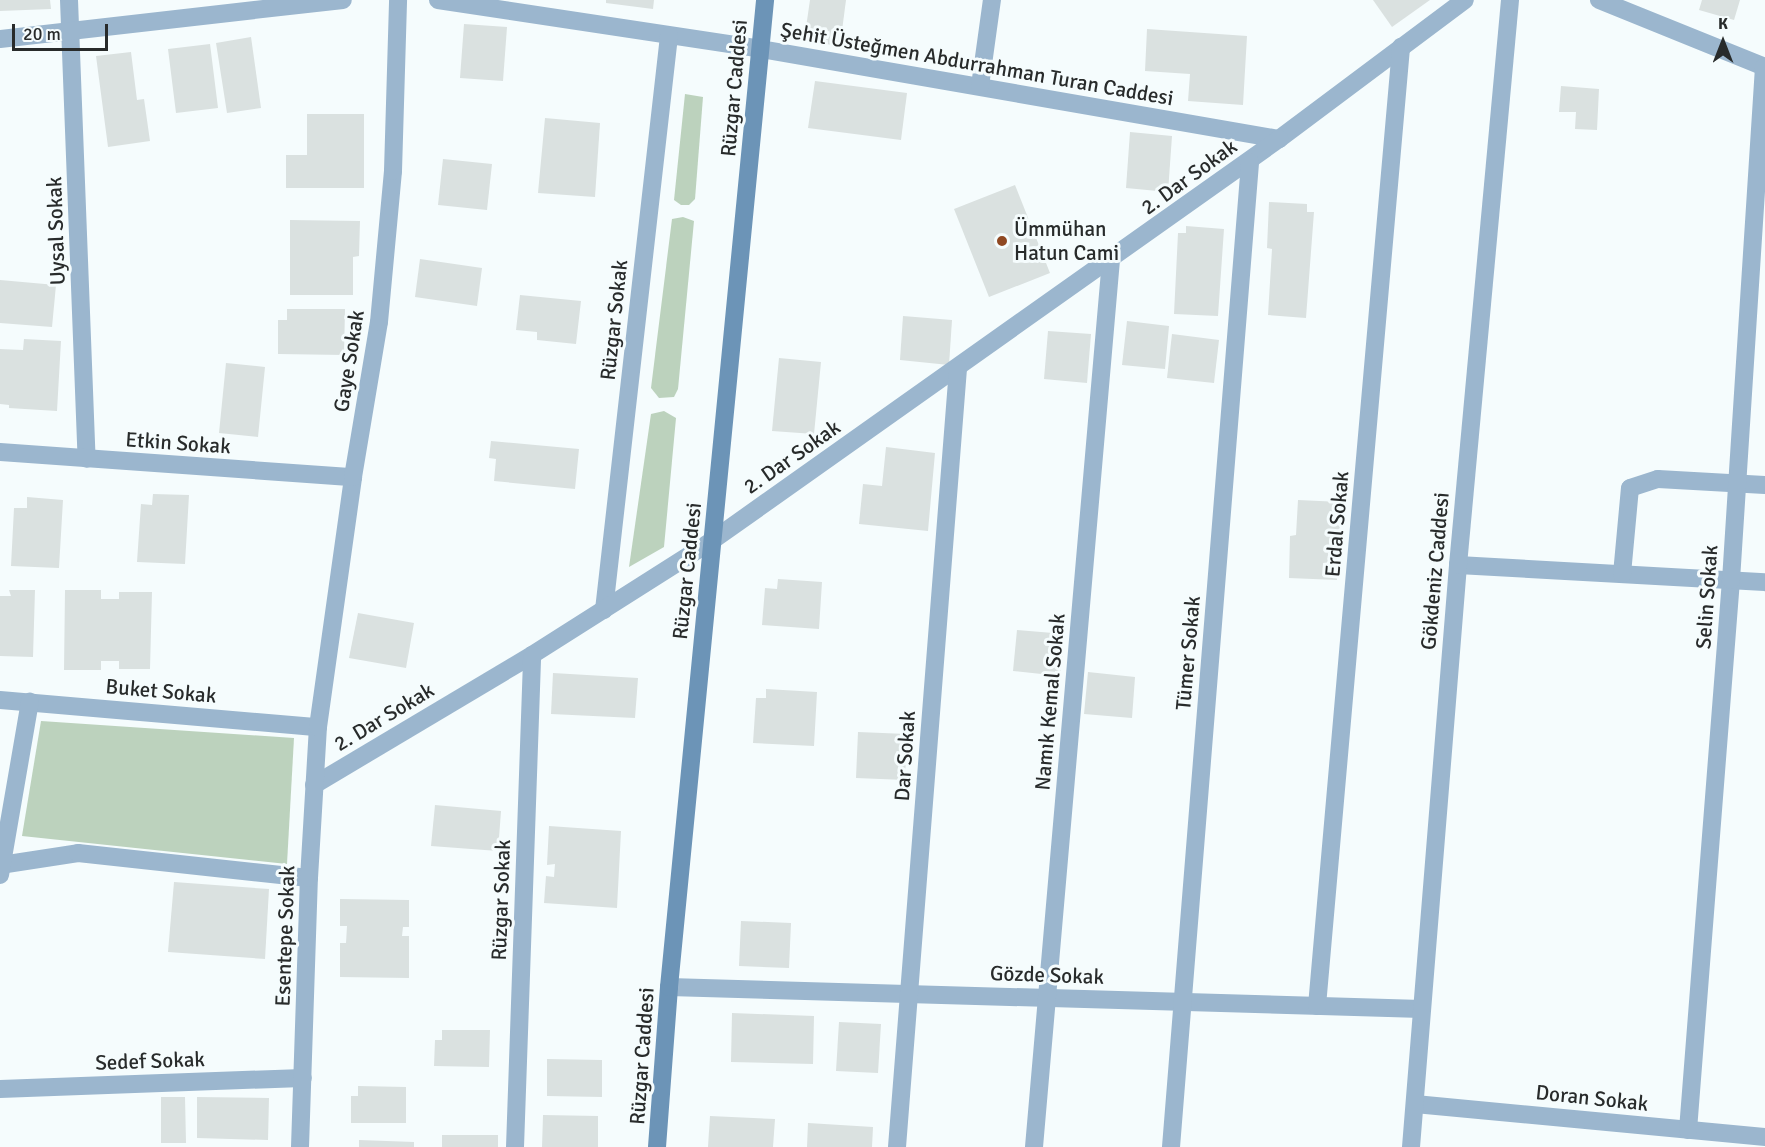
<!DOCTYPE html>
<html>
<head>
<meta charset="utf-8">
<style>
  body { margin:0 }
  #map { position:relative; width:1765px; height:1147px; overflow:hidden; background:#f5fcfd; font-family:Signika,sans-serif }
  div>[style] { position:absolute }
  .green>* { inset:0; background:#bcd2bd }
  .building>* { inset:0; background:#dae1e0 }
  .street>* { height:18px; margin:-9px; padding:0 9px; transform-origin:9px; border-radius:9px; background:#9bb6ce }
  .secondary>* { height:18px; margin:-9px; padding:0 9px; transform-origin:9px; border-radius:9px; background:#6c94b7 }
  .dots>* { width:16px; height:16px; translate:-50% -50%; box-sizing:border-box; border:3px solid #f5fcfd; border-radius:50% }
  span { translate:-50% -50%; white-space:nowrap; text-align:center; line-height:1.15; -webkit-text-stroke:6px #f5fcfd; paint-order:stroke }
  .street-label { font-size:21px; color:#282b2b }
  .poi-label { font-size:21px; color:#282b2b }
  .left { translate:0 -50%; text-align:left }
  .north { position:absolute; left:1693px; top:12px; width:60px; height:60px; -webkit-text-stroke:4px #f5fcfd; paint-order:stroke; rotate:0deg; font-size:16px; font-weight:700; line-height:24px; text-align:center; color:#282b2b }
  .north::after { content:''; display:block; margin:auto; width:21px; height:27px; background:#282b2b; clip-path:polygon(50% 0,100% 100%,50% 72%,0 100%) }
  .scale { position:absolute; left:12px; top:24px; width:96px; height:27px; box-sizing:border-box; border:3px solid #282b2b; border-top:0; padding-left:8px; font-size:18px; line-height:21px; white-space:nowrap; color:#282b2b; -webkit-text-stroke:4px #f5fcfd; paint-order:stroke }
</style>
</head>
<body>
<div id="map">
  <div class="green">
    <i style="clip-path:polygon(685px 94px,703px 97px,695px 199px,689px 205px,681px 205px,674px 200px)"></i>
    <i style="clip-path:polygon(683px 217px,694px 221px,678px 389px,674px 397px,659px 398px,651px 388px,672px 219px)"></i>
    <i style="clip-path:polygon(664px 411px,676px 418px,664px 547px,629px 567px,651px 414px)"></i>
    <i style="clip-path:polygon(41px 721px,294px 738px,287px 864px,22px 836px)"></i>
  </div>
  <div class="building">
    <i style="clip-path:polygon(0 0,50px 0,51px 9px,0 11px)"></i>
    <i style="clip-path:polygon(606px 0,654px 0,653px 9px,606px 3px)"></i>
    <i style="clip-path:polygon(810px 0,846px 0,840px 46px,804px 41px)"></i>
    <i style="clip-path:polygon(1373px 0,1430px 0,1392px 27px)"></i>
    <i style="clip-path:polygon(1702px 0,1740px 0,1734px 20px,1699px 10px)"></i>
    <i style="clip-path:polygon(464px 24px,507px 27px,503px 81px,460px 78px)"></i>
    <i style="clip-path:polygon(1147px 29px,1247px 36px,1243px 105px,1188px 101px,1190px 74px,1145px 71px)"></i>
    <i style="clip-path:polygon(251px 37px,261px 108px,227px 113px,216px 43px)"></i>
    <i style="clip-path:polygon(210px 44px,218px 108px,176px 113px,168px 49px)"></i>
    <i style="clip-path:polygon(131px 52px,137px 100px,144px 99px,150px 141px,108px 147px,96px 56px)"></i>
    <i style="clip-path:polygon(815px 81px,907px 93px,901px 140px,808px 128px)"></i>
    <i style="clip-path:polygon(1561px 86px,1599px 89px,1597px 130px,1575px 129px,1576px 112px,1559px 112px)"></i>
    <i style="clip-path:polygon(307px 114px,364px 114px,364px 188px,286px 188px,286px 155px,307px 155px)"></i>
    <i style="clip-path:polygon(545px 118px,600px 123px,595px 197px,538px 193px)"></i>
    <i style="clip-path:polygon(1130px 132px,1172px 136px,1168px 192px,1126px 188px)"></i>
    <i style="clip-path:polygon(443px 159px,492px 164px,487px 210px,438px 205px)"></i>
    <i style="clip-path:polygon(1015px 185px,1050px 273px,989px 297px,954px 209px)"></i>
    <i style="clip-path:polygon(1269px 202px,1307px 204px,1307px 212px,1314px 212px,1306px 318px,1268px 315px,1272px 249px,1267px 248px)"></i>
    <i style="clip-path:polygon(290px 220px,360px 221px,359px 256px,353px 257px,353px 295px,290px 295px)"></i>
    <i style="clip-path:polygon(1186px 226px,1224px 229px,1218px 316px,1174px 314px,1178px 233px,1186px 233px)"></i>
    <i style="clip-path:polygon(420px 259px,482px 268px,477px 306px,415px 297px)"></i>
    <i style="clip-path:polygon(0 280px,56px 285px,52px 327px,0 323px)"></i>
    <i style="clip-path:polygon(520px 295px,581px 301px,576px 344px,537px 340px,537px 332px,516px 330px)"></i>
    <i style="clip-path:polygon(287px 309px,345px 309px,344px 355px,278px 354px,278px 320px,287px 320px)"></i>
    <i style="clip-path:polygon(903px 316px,952px 320px,949px 365px,900px 360px)"></i>
    <i style="clip-path:polygon(1127px 321px,1169px 326px,1165px 369px,1122px 365px)"></i>
    <i style="clip-path:polygon(1048px 331px,1091px 334px,1087px 383px,1044px 379px)"></i>
    <i style="clip-path:polygon(1172px 334px,1219px 340px,1214px 383px,1167px 378px)"></i>
    <i style="clip-path:polygon(24px 339px,61px 341px,57px 411px,9px 408px,9px 405px,0 404px,0 349px,23px 350px)"></i>
    <i style="clip-path:polygon(779px 358px,821px 362px,814px 434px,772px 431px)"></i>
    <i style="clip-path:polygon(226px 363px,265px 367px,258px 437px,219px 433px)"></i>
    <i style="clip-path:polygon(491px 441px,579px 449px,575px 489px,494px 481px,496px 459px,489px 458px)"></i>
    <i style="clip-path:polygon(886px 447px,935px 453px,928px 531px,859px 524px,863px 484px,882px 486px)"></i>
    <i style="clip-path:polygon(153px 494px,189px 495px,185px 564px,137px 562px,141px 504px,152px 505px)"></i>
    <i style="clip-path:polygon(27px 497px,63px 500px,59px 568px,11px 566px,14px 508px,27px 508px)"></i>
    <i style="clip-path:polygon(1298px 500px,1341px 502px,1337px 580px,1289px 578px,1290px 536px,1296px 535px)"></i>
    <i style="clip-path:polygon(778px 579px,822px 582px,819px 629px,762px 625px,765px 588px,777px 589px)"></i>
    <i style="clip-path:polygon(9px 590px,35px 590px,33px 657px,0 656px,0 596px,11px 596px)"></i>
    <i style="clip-path:polygon(65px 590px,101px 590px,101px 599px,119px 599px,119px 592px,152px 592px,150px 669px,119px 669px,119px 661px,101px 661px,101px 670px,64px 670px)"></i>
    <i style="clip-path:polygon(358px 613px,414px 623px,406px 668px,349px 658px)"></i>
    <i style="clip-path:polygon(1017px 630px,1065px 634px,1060px 676px,1013px 671px)"></i>
    <i style="clip-path:polygon(1088px 672px,1135px 677px,1132px 718px,1084px 714px)"></i>
    <i style="clip-path:polygon(553px 673px,638px 678px,635px 718px,551px 714px)"></i>
    <i style="clip-path:polygon(766px 689px,817px 692px,814px 746px,753px 743px,756px 698px,766px 698px)"></i>
    <i style="clip-path:polygon(858px 732px,907px 734px,905px 780px,856px 778px)"></i>
    <i style="clip-path:polygon(435px 805px,501px 811px,498px 851px,431px 846px)"></i>
    <i style="clip-path:polygon(549px 826px,621px 831px,617px 908px,544px 903px,546px 876px,554px 877px,555px 864px,547px 865px)"></i>
    <i style="clip-path:polygon(174px 882px,269px 889px,265px 959px,168px 952px)"></i>
    <i style="clip-path:polygon(340px 899px,409px 900px,409px 927px,403px 927px,402px 936px,409px 936px,409px 978px,340px 977px,340px 943px,346px 943px,347px 926px,340px 926px)"></i>
    <i style="clip-path:polygon(741px 921px,791px 923px,789px 968px,739px 966px)"></i>
    <i style="clip-path:polygon(732px 1013px,814px 1016px,813px 1064px,731px 1062px)"></i>
    <i style="clip-path:polygon(839px 1022px,881px 1024px,878px 1073px,836px 1071px)"></i>
    <i style="clip-path:polygon(442px 1030px,490px 1030px,489px 1067px,434px 1066px,435px 1040px,442px 1040px)"></i>
    <i style="clip-path:polygon(547px 1059px,602px 1060px,602px 1097px,547px 1096px)"></i>
    <i style="clip-path:polygon(358px 1086px,406px 1087px,406px 1123px,351px 1123px,351px 1096px,358px 1096px)"></i>
    <i style="clip-path:polygon(161px 1097px,185px 1097px,186px 1143px,161px 1143px)"></i>
    <i style="clip-path:polygon(197px 1097px,269px 1098px,268px 1140px,197px 1138px)"></i>
    <i style="clip-path:polygon(543px 1115px,598px 1116px,598px 1147px,542px 1147px)"></i>
    <i style="clip-path:polygon(710px 1116px,775px 1119px,773px 1147px,708px 1147px)"></i>
    <i style="clip-path:polygon(808px 1123px,873px 1127px,872px 1147px,807px 1147px)"></i>
    <i style="clip-path:polygon(442px 1135px,498px 1135px,498px 1147px,442px 1147px)"></i>
    <i style="clip-path:polygon(359px 1140px,414px 1142px,414px 1147px,359px 1147px)"></i>
  </div>
  <div class="street">
    <i style="left:69px;top:0;width:459px;rotate:87.8deg"></i>
    <i style="left:438px;top:0;width:327px;rotate:8.6deg"></i>
    <i style="left:761px;top:49px;width:526px;rotate:9.86deg"></i>
    <i style="left:1279px;top:139px;width:232px;rotate:-36.8deg"></i>
    <i style="left:1599px;top:0;width:179px;rotate:22deg"></i>
    <i style="left:0;top:39px;width:345px;rotate:-6.5deg"></i>
    <i style="left:980px;top:86px;width:87px;rotate:-82.1deg"></i>
    <i style="left:0;top:452px;width:354px;rotate:4.1deg"></i>
    <i style="left:1458px;top:565px;width:307px;rotate:3.2deg"></i>
    <i style="left:1622px;top:574px;width:86px;rotate:-84.7deg"></i>
    <i style="left:1630px;top:488px;width:29px;rotate:-18deg"></i>
    <i style="left:1658px;top:479px;width:107px;rotate:3.2deg"></i>
    <i style="left:604px;top:610px;width:578px;rotate:-83.54deg"></i>
    <i style="left:0;top:700px;width:319px;rotate:4.9deg"></i>
    <i style="left:314px;top:785px;width:254px;rotate:-30.8deg"></i>
    <i style="left:532px;top:655px;width:214px;rotate:-32.4deg"></i>
    <i style="left:713px;top:540px;width:694px;rotate:-35.32deg"></i>
    <i style="left:0;top:865px;width:79px;rotate:-8.7deg"></i>
    <i style="left:78px;top:853px;width:232px;rotate:6.2deg"></i>
    <i style="left:0;top:875px;width:176px;rotate:-80.2deg"></i>
    <i style="left:669px;top:987px;width:753px;rotate:1.67deg"></i>
    <i style="left:1317px;top:1006px;width:963px;rotate:-84.99deg"></i>
    <i style="left:0;top:1089px;width:303px;rotate:-2.1deg"></i>
    <i style="left:1415px;top:1104px;width:352px;rotate:5.4deg"></i>
    <i style="left:1688px;top:1130px;width:552px;rotate:-85.53deg"></i>
    <i style="left:1731px;top:580px;width:514px;rotate:-86.32deg"></i>
    <i style="left:300px;top:1147px;width:269px;rotate:-88.1deg"></i>
    <i style="left:309px;top:878px;width:151px;rotate:-86.6deg"></i>
    <i style="left:318px;top:727px;width:252px;rotate:-82deg"></i>
    <i style="left:353px;top:477px;width:157px;rotate:-80.5deg"></i>
    <i style="left:379px;top:322px;width:152px;rotate:-84.7deg"></i>
    <i style="left:393px;top:171px;width:171px;rotate:-88.3deg"></i>
    <i style="left:515px;top:1147px;width:492px;rotate:-88deg"></i>
    <i style="left:897px;top:1147px;width:781px;rotate:-85.52deg"></i>
    <i style="left:1034px;top:1147px;width:890px;rotate:-85.04deg"></i>
    <i style="left:1171px;top:1147px;width:988px;rotate:-85.41deg"></i>
    <i style="left:1411px;top:1147px;width:584px;rotate:-85.38deg"></i>
    <i style="left:1458px;top:565px;width:567px;rotate:-84.74deg"></i>
  </div>
  <div class="secondary">
    <i style="left:657px;top:1147px;width:160px;rotate:-85.7deg"></i>
    <i style="left:669px;top:987px;width:992px;rotate:-84.44deg"></i>
  </div>
  <div class="dots">
    <i style="left:1002px;top:241px;background:#8f4822"></i>
  </div>
  <div class="street-label">
    <span style="left:977px;top:64px;rotate:10deg">Şehit Üsteğmen Abdurrahman Turan Caddesi</span>
    <span style="left:734px;top:88px;rotate:-85deg">Rüzgar Caddesi</span>
    <span style="left:1189px;top:177px;rotate:-36deg">2. Dar Sokak</span>
    <span style="left:56px;top:231px;rotate:-92deg">Uysal Sokak</span>
    <span style="left:614px;top:320px;rotate:-84deg">Rüzgar Sokak</span>
    <span style="left:349px;top:361px;rotate:-81deg">Gaye Sokak</span>
    <span style="left:178px;top:443px;rotate:4deg">Etkin Sokak</span>
    <span style="left:792px;top:457px;rotate:-35deg">2. Dar Sokak</span>
    <span style="left:1337px;top:524px;rotate:-85deg">Erdal Sokak</span>
    <span style="left:687px;top:571px;rotate:-84deg">Rüzgar Caddesi</span>
    <span style="left:1435px;top:571px;rotate:-85deg">Gökdeniz Caddesi</span>
    <span style="left:1707px;top:597px;rotate:-86deg">Selin Sokak</span>
    <span style="left:1188px;top:653px;rotate:-85deg">Tümer Sokak</span>
    <span style="left:161px;top:691px;rotate:5deg">Buket Sokak</span>
    <span style="left:1050px;top:702px;rotate:-85deg">Namık Kemal Sokak</span>
    <span style="left:384px;top:717px;rotate:-31deg">2. Dar Sokak</span>
    <span style="left:905px;top:756px;rotate:-86deg">Dar Sokak</span>
    <span style="left:501px;top:900px;rotate:-88deg">Rüzgar Sokak</span>
    <span style="left:285px;top:936px;rotate:-88deg">Esentepe Sokak</span>
    <span style="left:1047px;top:975px;rotate:2deg">Gözde Sokak</span>
    <span style="left:642px;top:1056px;rotate:-86deg">Rüzgar Caddesi</span>
    <span style="left:150px;top:1061px;rotate:-2deg">Sedef Sokak</span>
    <span style="left:1592px;top:1098px;rotate:6deg">Doran Sokak</span>
  </div>
  <div class="poi-label">
    <span class="left" style="left:1014px;top:241px">Ümmühan<br>Hatun Cami</span>
  </div>
  <div class="north">K</div>
  <div class="scale">20 m</div>
</div>
</body>
</html>
